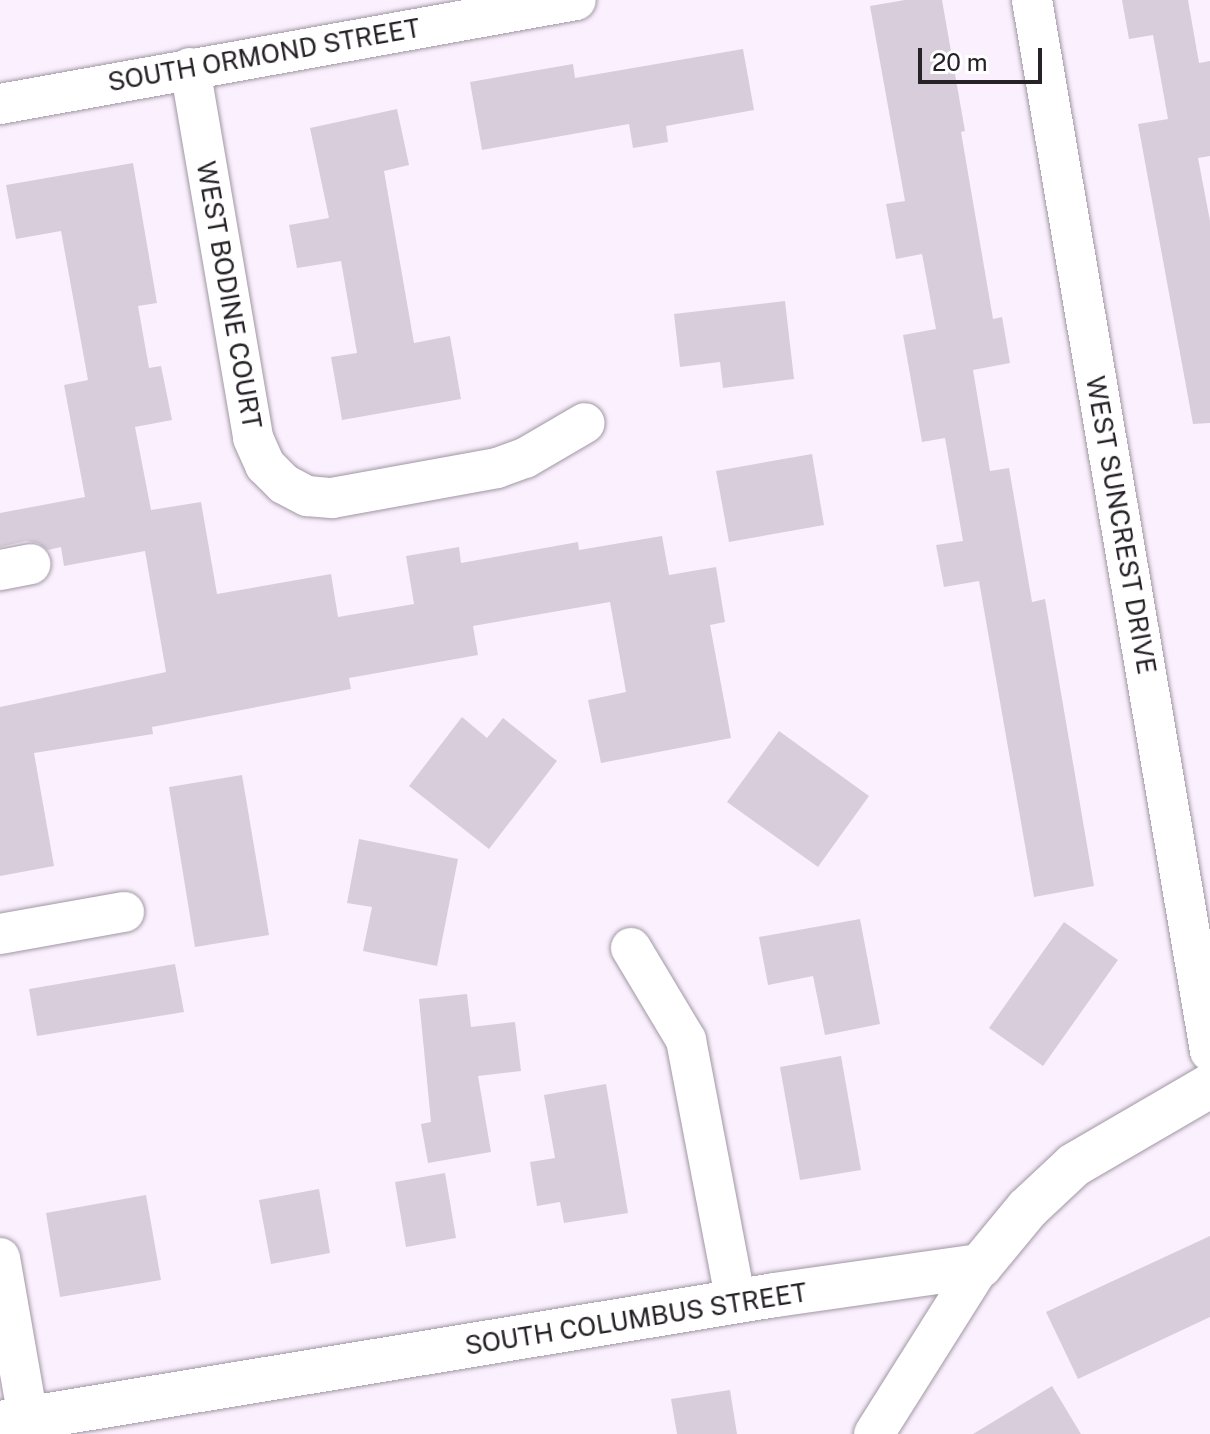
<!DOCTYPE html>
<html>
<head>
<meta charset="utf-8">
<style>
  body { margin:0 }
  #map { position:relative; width:1210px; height:1434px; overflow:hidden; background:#fbf0fe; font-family:"Public Sans",sans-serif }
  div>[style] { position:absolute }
  .building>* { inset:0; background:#d8cedb }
  .roads { filter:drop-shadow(0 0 2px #a097a3) drop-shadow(0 0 2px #a097a3) }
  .street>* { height:40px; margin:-20px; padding:0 20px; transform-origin:20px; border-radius:20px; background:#fff }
  .secondary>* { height:44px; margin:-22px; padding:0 22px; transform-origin:22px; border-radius:22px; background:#fff }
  span { translate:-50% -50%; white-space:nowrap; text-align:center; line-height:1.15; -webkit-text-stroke:6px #fff; paint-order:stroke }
  .street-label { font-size:26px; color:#262227 }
  .scale { position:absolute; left:918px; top:48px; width:124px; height:36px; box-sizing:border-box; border:4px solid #262227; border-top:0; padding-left:10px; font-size:24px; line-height:28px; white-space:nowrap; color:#262227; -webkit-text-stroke:6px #fff; paint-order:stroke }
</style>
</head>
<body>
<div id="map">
  <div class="building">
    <i style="clip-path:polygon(905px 0,942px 0,965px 131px,961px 132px,993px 319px,1002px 317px,1010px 363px,973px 370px,990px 471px,1009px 468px,1032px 602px,1045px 599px,1094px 886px,1034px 897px,979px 581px,944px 587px,936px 545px,963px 541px,945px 438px,922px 442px,903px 335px,936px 329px,922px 254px,896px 259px,886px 204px,905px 201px,870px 6px)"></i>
    <i style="clip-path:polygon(1122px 0,1188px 0,1199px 63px,1210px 61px,1210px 156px,1198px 158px,1210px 221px,1210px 423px,1193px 424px,1138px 124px,1168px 119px,1153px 35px,1129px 39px)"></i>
    <i style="clip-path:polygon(743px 49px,754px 110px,666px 126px,668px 142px,633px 148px,629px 124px,482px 150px,470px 82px,573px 64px,575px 78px)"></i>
    <i style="clip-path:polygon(397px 109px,409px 165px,384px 171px,414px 343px,450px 336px,461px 399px,342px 420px,331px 357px,357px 353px,341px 261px,297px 268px,289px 225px,329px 218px,310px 128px)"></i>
    <i style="clip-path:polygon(133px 163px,157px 303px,138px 306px,149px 368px,161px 366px,172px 420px,135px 427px,151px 510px,201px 502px,217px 594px,331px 574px,338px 617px,414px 604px,406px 556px,459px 547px,461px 563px,578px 542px,579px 550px,662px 536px,669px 575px,716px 567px,725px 622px,710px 625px,731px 738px,601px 763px,588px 700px,626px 692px,610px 602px,473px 626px,478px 655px,349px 678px,351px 689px,152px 727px,153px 734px,34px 753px,54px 866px,0 876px,0 707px,166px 672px,145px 551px,64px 566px,61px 547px,48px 550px,38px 543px,26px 541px,0 547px,0 513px,85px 497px,64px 385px,88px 380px,61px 231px,16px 239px,6px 185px)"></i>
    <i style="clip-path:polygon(785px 301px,794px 379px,723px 388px,720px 362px,680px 367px,674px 314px)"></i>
    <i style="clip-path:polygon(812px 454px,824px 525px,729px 542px,716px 471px)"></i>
    <i style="clip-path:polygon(462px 717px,487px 738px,503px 718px,557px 761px,489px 849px,409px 786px)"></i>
    <i style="clip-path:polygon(779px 731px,869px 796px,818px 867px,727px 802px)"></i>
    <i style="clip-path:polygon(242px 775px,269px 935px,195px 947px,169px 787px)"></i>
    <i style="clip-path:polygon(359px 839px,458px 859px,437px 966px,363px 951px,372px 907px,347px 903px)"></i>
    <i style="clip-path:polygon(860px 919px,880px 1024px,825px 1035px,813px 976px,768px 985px,759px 937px)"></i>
    <i style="clip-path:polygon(1064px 922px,1118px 960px,1043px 1066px,989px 1028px)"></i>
    <i style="clip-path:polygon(175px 964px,184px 1012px,37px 1036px,29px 989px)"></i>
    <i style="clip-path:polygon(467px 994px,471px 1027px,515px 1022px,521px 1071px,478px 1076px,491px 1152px,428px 1163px,421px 1124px,431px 1122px,419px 999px)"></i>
    <i style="clip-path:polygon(841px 1056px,861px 1170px,800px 1180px,780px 1067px)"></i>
    <i style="clip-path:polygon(606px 1084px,628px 1213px,564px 1223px,560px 1202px,537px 1206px,530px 1162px,555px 1158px,544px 1095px)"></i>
    <i style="clip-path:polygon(445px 1173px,456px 1238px,406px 1247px,395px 1182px)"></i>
    <i style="clip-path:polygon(319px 1189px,330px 1253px,271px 1264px,259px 1200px)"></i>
    <i style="clip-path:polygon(146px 1195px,161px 1280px,60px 1297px,46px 1213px)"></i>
    <i style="clip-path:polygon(1210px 1236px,1210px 1317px,1078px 1379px,1046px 1312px)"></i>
    <i style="clip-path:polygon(1052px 1386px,1081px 1434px,973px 1434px)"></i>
    <i style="clip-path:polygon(730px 1390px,737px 1434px,677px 1434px,671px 1399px)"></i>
  </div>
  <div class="roads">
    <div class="street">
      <i style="left:1032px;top:0;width:1066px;rotate:80.39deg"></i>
      <i style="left:190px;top:68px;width:375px;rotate:80.3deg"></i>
      <i style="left:253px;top:438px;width:30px;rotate:66deg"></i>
      <i style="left:265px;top:465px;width:27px;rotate:45deg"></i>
      <i style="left:284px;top:484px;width:26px;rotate:28deg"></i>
      <i style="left:307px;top:496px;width:25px;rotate:5deg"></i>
      <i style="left:332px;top:498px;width:168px;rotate:-10.3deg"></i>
      <i style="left:497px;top:468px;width:30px;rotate:-20deg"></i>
      <i style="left:525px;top:458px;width:69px;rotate:-30.3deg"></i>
      <i style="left:0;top:104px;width:585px;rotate:-10.23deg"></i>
      <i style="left:0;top:570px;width:31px;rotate:-11deg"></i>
      <i style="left:0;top:934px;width:126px;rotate:-10.1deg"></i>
      <i style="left:631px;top:948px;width:107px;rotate:59.1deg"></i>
      <i style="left:686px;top:1040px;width:267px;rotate:79.2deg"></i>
      <i style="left:0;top:1258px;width:162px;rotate:80.1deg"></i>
      <i style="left:874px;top:1434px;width:199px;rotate:-57.8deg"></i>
    </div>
    <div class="secondary">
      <i style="left:0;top:1423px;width:785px;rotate:-9.38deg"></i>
      <i style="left:775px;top:1295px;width:207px;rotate:-8.1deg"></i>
      <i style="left:980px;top:1266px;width:74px;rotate:-50.5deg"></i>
      <i style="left:1027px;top:1209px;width:64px;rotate:-43.1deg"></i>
      <i style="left:1074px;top:1165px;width:157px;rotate:-30.2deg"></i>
    </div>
  </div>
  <div class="street-label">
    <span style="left:264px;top:55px;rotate:-10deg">SOUTH ORMOND STREET</span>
    <span style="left:229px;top:295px;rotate:80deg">WEST BODINE COURT</span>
    <span style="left:1121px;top:525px;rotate:80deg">WEST SUNCREST DRIVE</span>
    <span style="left:636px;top:1319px;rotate:-9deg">SOUTH COLUMBUS STREET</span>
  </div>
  <div class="scale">20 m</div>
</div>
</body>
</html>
